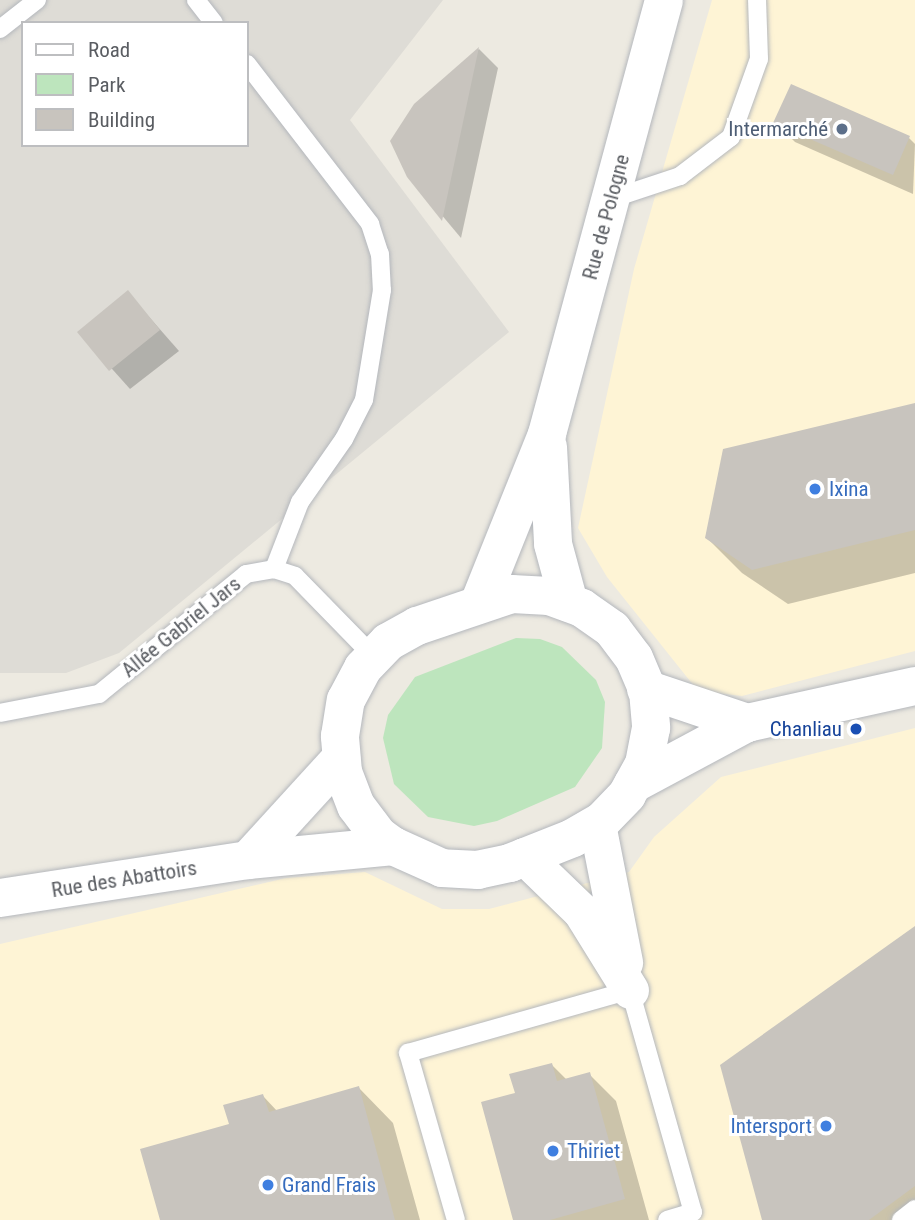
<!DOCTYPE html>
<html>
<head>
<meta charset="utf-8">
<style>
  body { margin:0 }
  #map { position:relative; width:915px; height:1220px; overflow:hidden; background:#edeae1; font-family:"Roboto Condensed",sans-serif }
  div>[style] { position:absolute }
  .commercial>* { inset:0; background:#fef4d5 }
  .industrial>* { inset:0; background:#dedcd6 }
  .green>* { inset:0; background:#bde5bd }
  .shadow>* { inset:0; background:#0003 }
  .building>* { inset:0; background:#c8c4be }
  .roads { filter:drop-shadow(0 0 2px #b4b7bc) drop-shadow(0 0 2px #b4b7bc) }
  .service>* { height:18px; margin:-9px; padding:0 9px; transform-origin:9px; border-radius:9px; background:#fff }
  .minor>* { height:37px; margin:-18.5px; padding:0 18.5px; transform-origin:18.5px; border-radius:18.5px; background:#fff }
  .tertiary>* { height:38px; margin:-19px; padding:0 19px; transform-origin:19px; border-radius:19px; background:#fff }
  .secondary>* { height:38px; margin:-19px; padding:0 19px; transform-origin:19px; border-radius:19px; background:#fff }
  .dots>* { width:19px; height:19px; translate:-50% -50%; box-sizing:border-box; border:4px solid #fff; border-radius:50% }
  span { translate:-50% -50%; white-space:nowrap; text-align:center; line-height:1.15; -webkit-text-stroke:6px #fff; paint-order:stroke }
  .service-label { font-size:21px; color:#4e5e75 }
  .right { translate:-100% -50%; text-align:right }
  .street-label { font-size:21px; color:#5a5d62 }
  .shop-label { font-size:21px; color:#366cbe }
  .left { translate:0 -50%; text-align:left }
  .transit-label { font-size:21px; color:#164399 }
  .legend { position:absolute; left:21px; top:21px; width:228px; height:126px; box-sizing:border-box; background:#fff; border:2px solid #bdbec0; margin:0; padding:9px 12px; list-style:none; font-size:21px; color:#5a5d62 }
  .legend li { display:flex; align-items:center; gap:14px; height:35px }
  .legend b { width:35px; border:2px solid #bdbec0 }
</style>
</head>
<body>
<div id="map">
  <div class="commercial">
    <i style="clip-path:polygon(712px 0,915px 0,915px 651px,742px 696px,698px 691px,607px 577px,578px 528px,634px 269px)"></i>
    <i style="clip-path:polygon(915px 728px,915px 1220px,0 1220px,0 944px,286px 878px,365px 872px,442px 909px,489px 909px,629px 872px,654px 837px,721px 777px)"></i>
  </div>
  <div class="industrial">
    <i style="clip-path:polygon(evenodd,0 0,443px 0,350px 120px,509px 332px,119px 653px,66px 673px,0 673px,0 0,23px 23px,247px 23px,247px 145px,23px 145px,23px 23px)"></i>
  </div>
  <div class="green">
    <i style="clip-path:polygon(516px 638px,540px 639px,562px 647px,596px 680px,605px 702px,602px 748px,575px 787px,497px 821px,474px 826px,428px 817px,394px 784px,383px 738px,388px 715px,415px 677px)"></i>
  </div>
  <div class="shadow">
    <i style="clip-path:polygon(479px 49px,498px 68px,461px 238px,409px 176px,415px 105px)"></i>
    <i style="clip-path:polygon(775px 122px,909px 138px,915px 144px,913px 194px,795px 142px)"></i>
    <i style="clip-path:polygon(128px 293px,179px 351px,130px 389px,79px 332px)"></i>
    <i style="clip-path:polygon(915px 405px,915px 573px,788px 604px,742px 573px,707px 538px)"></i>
    <i style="clip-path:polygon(915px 928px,915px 1220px,764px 1220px)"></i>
    <i style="clip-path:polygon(552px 1065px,567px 1080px,589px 1074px,616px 1101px,649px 1220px,515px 1220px)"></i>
    <i style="clip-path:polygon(359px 1088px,393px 1123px,420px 1220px,162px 1220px,232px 1125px,263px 1096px,278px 1112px)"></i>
  </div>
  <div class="building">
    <i style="clip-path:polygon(479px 47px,442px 221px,407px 177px,390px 141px,414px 104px)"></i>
    <i style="clip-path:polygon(791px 84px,910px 136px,893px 175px,773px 123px)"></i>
    <i style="clip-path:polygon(128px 290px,160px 330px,109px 371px,77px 332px)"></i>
    <i style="clip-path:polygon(915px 403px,915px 530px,752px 570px,705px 538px,723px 449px)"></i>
    <i style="clip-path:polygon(915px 926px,915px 1186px,869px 1220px,762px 1220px,720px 1065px)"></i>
    <i style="clip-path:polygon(552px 1063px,557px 1081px,590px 1072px,625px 1199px,550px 1220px,513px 1220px,481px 1102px,515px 1093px,509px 1074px)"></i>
    <i style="clip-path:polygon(359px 1086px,395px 1220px,160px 1220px,140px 1149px,229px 1124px,223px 1105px,263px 1094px,269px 1112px)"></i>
  </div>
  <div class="roads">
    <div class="service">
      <i style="left:196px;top:0;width:29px;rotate:52deg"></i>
      <i style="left:0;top:29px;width:47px;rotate:-38.1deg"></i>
      <i style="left:247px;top:64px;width:202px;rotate:52.4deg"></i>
      <i style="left:370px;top:224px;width:32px;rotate:72deg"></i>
      <i style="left:380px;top:254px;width:36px;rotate:87deg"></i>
      <i style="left:382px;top:290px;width:111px;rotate:99.3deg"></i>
      <i style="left:364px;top:400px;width:44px;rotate:117.1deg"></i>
      <i style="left:344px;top:439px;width:77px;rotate:124.9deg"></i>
      <i style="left:300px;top:502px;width:72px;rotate:111.2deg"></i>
      <i style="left:611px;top:199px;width:73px;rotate:-18.4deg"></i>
      <i style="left:680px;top:176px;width:64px;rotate:-37.4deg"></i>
      <i style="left:731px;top:137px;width:83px;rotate:-70.3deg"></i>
      <i style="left:759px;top:59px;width:59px;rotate:-91.9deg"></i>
      <i style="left:0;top:713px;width:101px;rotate:-10.9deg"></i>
      <i style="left:99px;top:694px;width:190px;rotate:-39.2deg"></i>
      <i style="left:246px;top:574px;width:28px;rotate:-10deg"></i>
      <i style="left:274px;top:569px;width:22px;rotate:18deg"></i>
      <i style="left:295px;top:576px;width:113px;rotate:45.7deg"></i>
      <i style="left:456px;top:1220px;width:174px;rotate:-106deg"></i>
      <i style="left:408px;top:1053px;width:231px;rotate:-15.8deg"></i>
      <i style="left:630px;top:990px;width:231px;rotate:74.2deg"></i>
      <i style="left:693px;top:1212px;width:27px;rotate:163deg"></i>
      <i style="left:901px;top:1220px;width:18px;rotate:-38deg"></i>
    </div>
    <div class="minor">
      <i style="left:597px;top:824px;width:141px;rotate:78.9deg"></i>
      <i style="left:524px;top:856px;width:79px;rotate:44deg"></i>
      <i style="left:581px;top:911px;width:93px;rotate:58.2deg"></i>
    </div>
    <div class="tertiary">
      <i style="left:646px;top:689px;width:107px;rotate:18.6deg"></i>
      <i style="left:633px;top:784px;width:129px;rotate:-28.2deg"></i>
      <i style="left:747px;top:723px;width:172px;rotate:-12.4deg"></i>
      <i style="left:248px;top:860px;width:138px;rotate:-47.6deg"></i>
      <i style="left:0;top:898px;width:251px;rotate:-8.7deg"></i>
      <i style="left:248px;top:860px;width:146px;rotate:-5.5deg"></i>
    </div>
    <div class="secondary">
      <i style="left:548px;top:447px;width:97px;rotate:87deg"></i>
      <i style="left:553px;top:544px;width:61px;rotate:74.8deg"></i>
      <i style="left:512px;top:594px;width:37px;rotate:3deg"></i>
      <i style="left:549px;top:596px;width:35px;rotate:20deg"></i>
      <i style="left:582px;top:608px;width:37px;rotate:35deg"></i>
      <i style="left:612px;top:629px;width:36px;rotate:53deg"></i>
      <i style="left:634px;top:658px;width:36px;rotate:67deg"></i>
      <i style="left:648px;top:691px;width:37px;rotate:85deg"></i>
      <i style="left:651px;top:728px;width:37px;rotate:101deg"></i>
      <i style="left:644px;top:764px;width:35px;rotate:119deg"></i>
      <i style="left:627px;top:795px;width:36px;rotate:134deg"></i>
      <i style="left:602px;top:821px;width:34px;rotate:150deg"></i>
      <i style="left:573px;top:838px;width:68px;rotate:158.4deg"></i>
      <i style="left:510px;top:863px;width:33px;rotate:168deg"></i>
      <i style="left:478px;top:870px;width:36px;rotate:-177deg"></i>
      <i style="left:442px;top:868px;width:54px;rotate:-155.8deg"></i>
      <i style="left:393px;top:846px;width:19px;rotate:-144deg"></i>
      <i style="left:378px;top:835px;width:36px;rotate:-127deg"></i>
      <i style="left:356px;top:806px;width:36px;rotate:-111deg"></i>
      <i style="left:343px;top:772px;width:36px;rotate:-95deg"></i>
      <i style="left:340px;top:736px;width:36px;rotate:-81deg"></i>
      <i style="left:346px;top:700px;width:36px;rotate:-62deg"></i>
      <i style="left:363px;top:668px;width:36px;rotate:-46deg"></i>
      <i style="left:388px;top:642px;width:33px;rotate:-29deg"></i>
      <i style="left:417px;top:626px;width:100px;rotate:-18.6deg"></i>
      <i style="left:480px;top:601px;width:180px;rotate:-68.1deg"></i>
      <i style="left:547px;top:434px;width:449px;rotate:-74.9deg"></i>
    </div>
  </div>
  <div class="dots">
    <i style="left:842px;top:129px;background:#5c6f8a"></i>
    <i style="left:815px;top:489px;background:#3f7fe0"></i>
    <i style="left:856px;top:729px;background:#1a4fb4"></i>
    <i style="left:826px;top:1126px;background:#3f7fe0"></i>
    <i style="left:553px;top:1151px;background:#3f7fe0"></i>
    <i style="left:268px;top:1185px;background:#3f7fe0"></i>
  </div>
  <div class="service-label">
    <span class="right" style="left:828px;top:129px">Intermarché</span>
  </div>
  <div class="street-label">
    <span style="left:606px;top:217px;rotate:-75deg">Rue de Pologne</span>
    <span style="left:181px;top:627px;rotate:-39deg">Allée Gabriel Jars</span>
    <span style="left:124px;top:879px;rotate:-9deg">Rue des Abattoirs</span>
  </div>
  <div class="shop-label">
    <span class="left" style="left:829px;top:489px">Ixina</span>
    <span class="right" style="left:812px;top:1126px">Intersport</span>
    <span class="left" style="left:567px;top:1151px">Thiriet</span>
    <span class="left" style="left:282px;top:1185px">Grand Frais</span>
  </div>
  <div class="transit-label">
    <span class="right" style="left:842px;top:729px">Chanliau</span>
  </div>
  <ul class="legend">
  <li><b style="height:9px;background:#fff"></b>Road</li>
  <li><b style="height:19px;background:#bde5bd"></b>Park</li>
  <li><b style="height:19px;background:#c8c4be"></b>Building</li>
  </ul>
</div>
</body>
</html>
